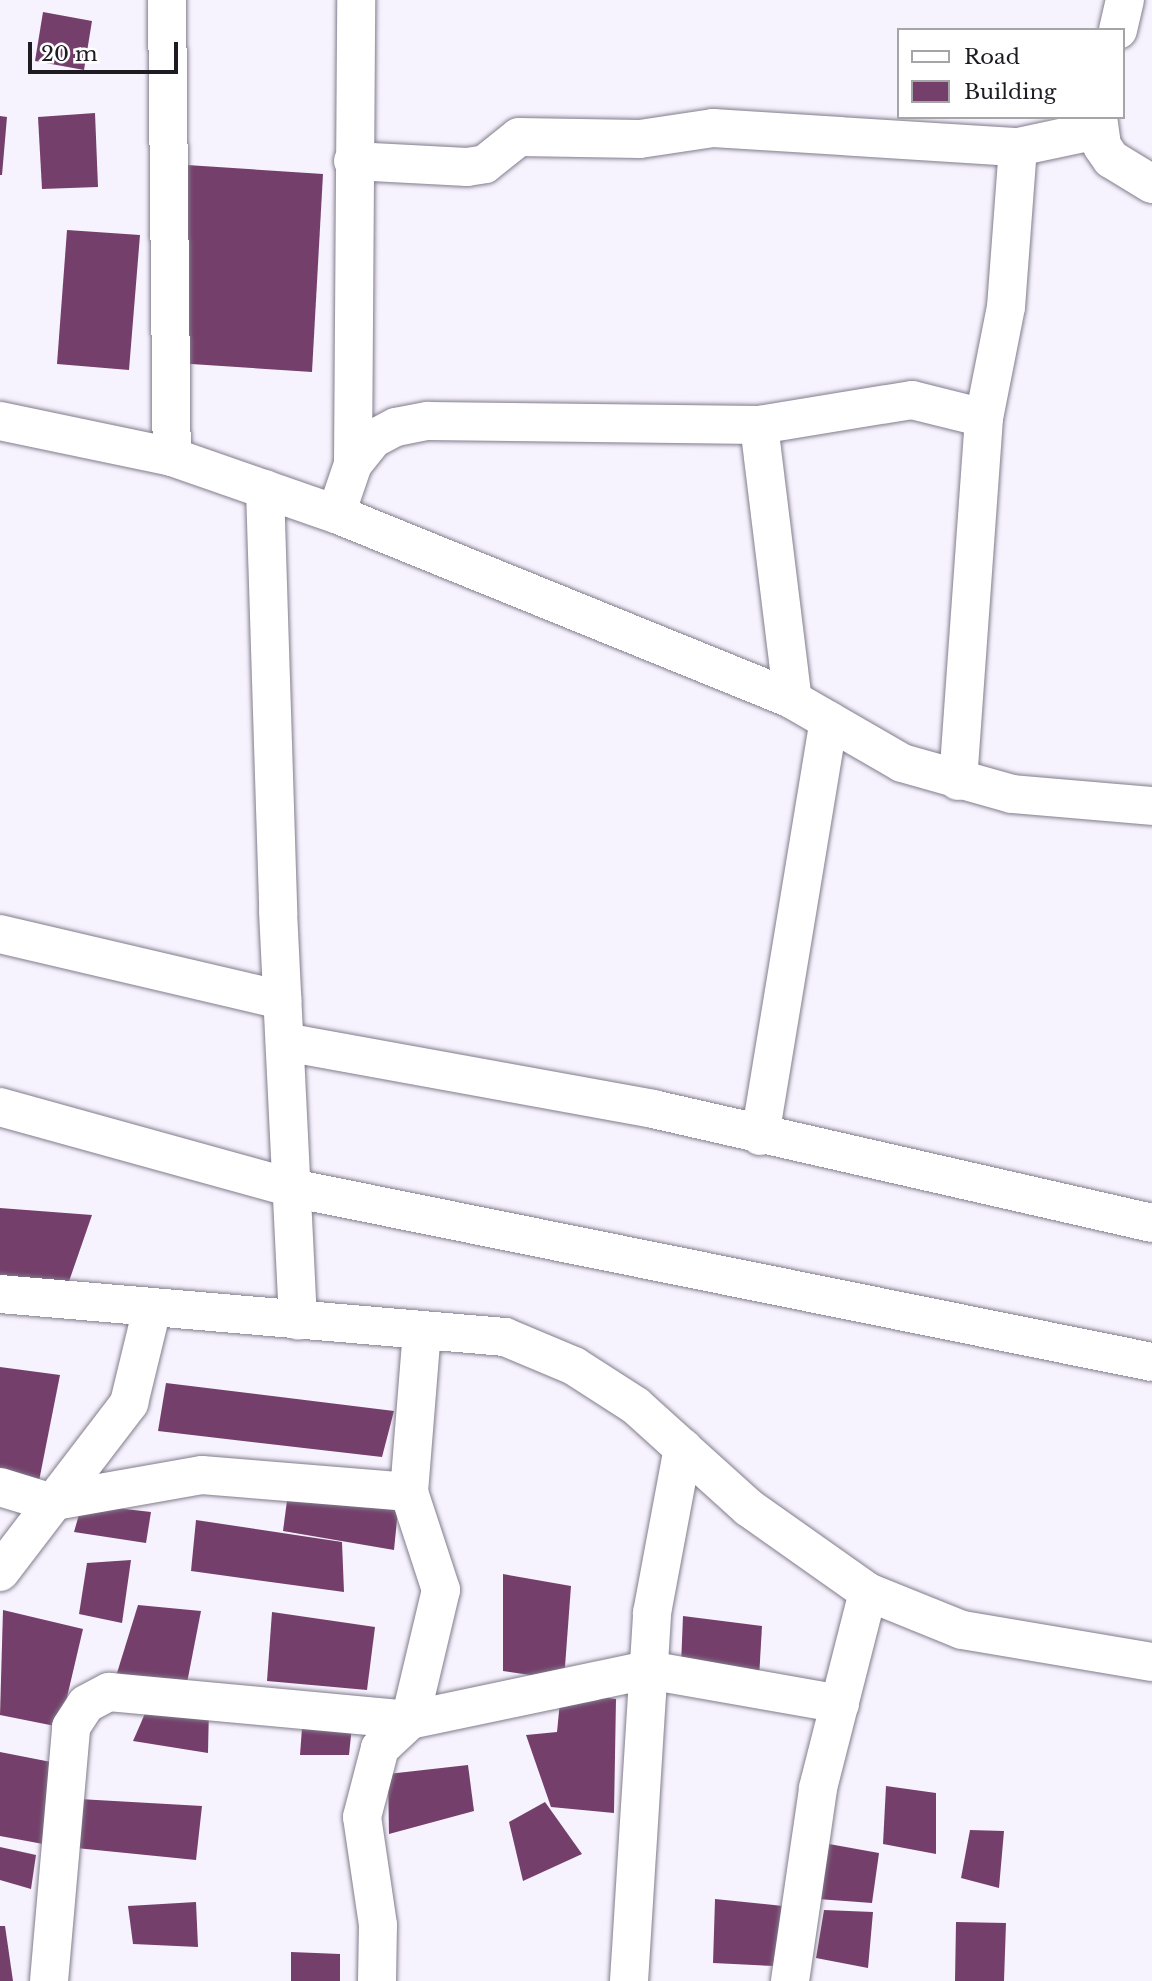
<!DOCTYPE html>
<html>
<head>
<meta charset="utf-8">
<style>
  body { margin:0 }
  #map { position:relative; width:1152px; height:1981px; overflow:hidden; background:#f7f3fe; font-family:"Libre Baskerville",serif }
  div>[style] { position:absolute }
  .building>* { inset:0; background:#74406b }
  .roads { filter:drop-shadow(0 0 2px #827c8c) drop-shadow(0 0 2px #827c8c) }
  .minor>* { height:38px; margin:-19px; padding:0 19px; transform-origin:19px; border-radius:19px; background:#fff }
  span { translate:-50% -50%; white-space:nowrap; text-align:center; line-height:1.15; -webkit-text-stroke:7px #fff; paint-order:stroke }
  .legend { position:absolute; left:897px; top:28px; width:228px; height:91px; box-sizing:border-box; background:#fff; border:2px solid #a5a4a7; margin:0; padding:9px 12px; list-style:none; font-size:21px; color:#1e1b22 }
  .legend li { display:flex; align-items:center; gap:14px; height:35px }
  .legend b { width:35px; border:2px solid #a5a4a7 }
  .scale { position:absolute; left:28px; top:42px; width:150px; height:32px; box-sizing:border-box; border:4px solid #1e1b22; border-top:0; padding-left:9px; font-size:21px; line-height:24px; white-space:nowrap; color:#1e1b22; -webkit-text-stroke:5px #fff; paint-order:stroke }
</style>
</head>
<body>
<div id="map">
  <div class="building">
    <i style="clip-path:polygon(43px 12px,92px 21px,84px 70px,35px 61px)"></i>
    <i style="clip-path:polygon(95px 113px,98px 187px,42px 189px,38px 117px)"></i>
    <i style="clip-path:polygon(0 116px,7px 117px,2px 175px,0 175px)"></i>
    <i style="clip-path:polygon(187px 165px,323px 174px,312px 372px,176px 363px)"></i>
    <i style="clip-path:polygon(67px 230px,140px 235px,129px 370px,57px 364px)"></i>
    <i style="clip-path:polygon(0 1208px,92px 1215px,66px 1290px,0 1284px)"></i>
    <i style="clip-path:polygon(0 1367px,60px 1375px,39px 1481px,0 1471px)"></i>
    <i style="clip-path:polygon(166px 1383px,394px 1411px,382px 1457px,158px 1431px)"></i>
    <i style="clip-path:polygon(288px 1493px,399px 1500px,394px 1550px,283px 1531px)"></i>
    <i style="clip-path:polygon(82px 1504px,151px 1512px,146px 1543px,74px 1532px)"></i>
    <i style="clip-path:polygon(196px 1520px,342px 1542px,344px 1592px,191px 1571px)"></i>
    <i style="clip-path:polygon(131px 1560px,122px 1623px,79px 1614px,87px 1563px)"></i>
    <i style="clip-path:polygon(503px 1574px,571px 1586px,564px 1680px,503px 1671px)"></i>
    <i style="clip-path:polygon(138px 1605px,201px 1611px,186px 1688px,117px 1673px)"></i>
    <i style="clip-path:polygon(3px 1610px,83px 1629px,60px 1727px,0 1715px)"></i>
    <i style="clip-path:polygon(272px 1612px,375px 1627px,367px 1690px,267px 1681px)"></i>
    <i style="clip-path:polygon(683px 1616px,762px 1626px,759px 1678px,681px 1665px)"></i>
    <i style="clip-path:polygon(561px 1691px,616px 1699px,614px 1813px,551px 1807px,526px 1735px,557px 1732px)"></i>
    <i style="clip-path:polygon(150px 1702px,209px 1706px,208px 1753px,133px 1741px)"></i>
    <i style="clip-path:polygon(303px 1715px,353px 1716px,349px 1755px,300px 1755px)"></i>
    <i style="clip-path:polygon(0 1752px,51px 1762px,43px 1844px,0 1836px)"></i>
    <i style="clip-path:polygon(468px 1765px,474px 1811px,389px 1834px,388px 1774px)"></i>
    <i style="clip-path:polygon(886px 1786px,936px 1793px,936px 1854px,883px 1844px)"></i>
    <i style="clip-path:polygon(79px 1799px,202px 1806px,196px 1860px,76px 1848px)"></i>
    <i style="clip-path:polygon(545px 1802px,582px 1854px,523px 1881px,509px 1822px)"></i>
    <i style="clip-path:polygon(970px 1830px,1004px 1831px,999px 1888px,961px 1878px)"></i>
    <i style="clip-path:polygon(829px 1844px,879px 1853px,872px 1903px,818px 1899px)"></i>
    <i style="clip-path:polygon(0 1847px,36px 1855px,31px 1889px,0 1880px)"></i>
    <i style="clip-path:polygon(715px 1899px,783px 1906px,774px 1966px,713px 1963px)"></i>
    <i style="clip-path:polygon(196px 1902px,198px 1947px,133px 1944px,128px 1906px)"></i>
    <i style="clip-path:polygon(824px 1910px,873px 1912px,868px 1968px,816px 1958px)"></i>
    <i style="clip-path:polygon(956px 1922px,1006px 1923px,1004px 1981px,955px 1981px)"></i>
    <i style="clip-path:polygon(0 1926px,5px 1926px,13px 1981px,0 1981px)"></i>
    <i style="clip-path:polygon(291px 1952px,340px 1954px,340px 1981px,291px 1981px)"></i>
  </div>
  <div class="roads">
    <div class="minor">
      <i style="left:167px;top:0;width:457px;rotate:89.4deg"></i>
      <i style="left:1118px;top:30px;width:31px;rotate:-77deg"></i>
      <i style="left:1098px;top:117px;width:29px;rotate:82deg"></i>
      <i style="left:1102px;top:146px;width:16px;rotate:55deg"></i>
      <i style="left:1111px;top:159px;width:48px;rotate:31.4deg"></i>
      <i style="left:353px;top:161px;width:114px;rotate:3deg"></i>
      <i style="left:467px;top:167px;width:18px;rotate:-9deg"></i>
      <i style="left:485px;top:164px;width:43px;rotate:-38.5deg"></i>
      <i style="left:519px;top:137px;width:121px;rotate:0.9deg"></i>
      <i style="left:640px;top:139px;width:74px;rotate:-8.6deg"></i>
      <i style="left:713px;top:128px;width:306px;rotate:3.6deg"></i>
      <i style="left:1018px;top:147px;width:82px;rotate:-12deg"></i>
      <i style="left:0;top:421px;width:176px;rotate:11.8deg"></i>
      <i style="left:172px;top:457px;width:174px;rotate:19.2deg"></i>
      <i style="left:336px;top:514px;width:493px;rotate:22.1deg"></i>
      <i style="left:793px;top:700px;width:126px;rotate:30deg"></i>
      <i style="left:902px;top:763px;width:114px;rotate:15.7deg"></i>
      <i style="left:1012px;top:794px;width:141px;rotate:4.9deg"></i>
      <i style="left:759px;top:425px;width:277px;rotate:83deg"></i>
      <i style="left:353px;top:464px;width:464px;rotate:-89.6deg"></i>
      <i style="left:265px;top:489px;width:422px;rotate:88.2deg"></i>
      <i style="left:278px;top:911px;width:410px;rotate:87.2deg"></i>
      <i style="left:336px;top:514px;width:53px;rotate:-71.2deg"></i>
      <i style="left:353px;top:464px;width:32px;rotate:-51deg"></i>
      <i style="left:373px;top:439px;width:26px;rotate:-28deg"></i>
      <i style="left:396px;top:427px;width:33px;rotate:-11deg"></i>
      <i style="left:428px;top:421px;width:331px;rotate:0.7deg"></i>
      <i style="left:759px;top:425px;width:155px;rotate:-9.3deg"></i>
      <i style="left:912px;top:400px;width:74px;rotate:14deg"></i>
      <i style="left:984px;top:418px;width:113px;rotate:-78.8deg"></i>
      <i style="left:1006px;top:307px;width:160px;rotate:-85.7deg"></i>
      <i style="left:958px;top:781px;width:364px;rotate:-85.9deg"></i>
      <i style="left:0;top:934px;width:290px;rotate:13.2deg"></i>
      <i style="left:285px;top:1042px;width:374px;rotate:10.3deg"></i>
      <i style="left:653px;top:1109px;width:512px;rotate:12.87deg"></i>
      <i style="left:0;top:1107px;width:303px;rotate:15.5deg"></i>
      <i style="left:292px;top:1188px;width:877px;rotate:11.44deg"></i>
      <i style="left:760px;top:1136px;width:421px;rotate:-80.6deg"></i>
      <i style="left:0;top:1294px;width:507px;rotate:4.87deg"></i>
      <i style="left:505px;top:1337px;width:75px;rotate:22.8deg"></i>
      <i style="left:574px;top:1366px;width:74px;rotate:32.8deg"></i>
      <i style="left:636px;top:1406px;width:152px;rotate:42.1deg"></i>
      <i style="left:749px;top:1508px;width:146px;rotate:35.2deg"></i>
      <i style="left:868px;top:1592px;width:101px;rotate:22deg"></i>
      <i style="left:962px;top:1630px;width:193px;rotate:9.6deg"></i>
      <i style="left:0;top:1487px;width:51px;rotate:17deg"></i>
      <i style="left:49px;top:1502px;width:155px;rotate:-10deg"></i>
      <i style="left:202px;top:1475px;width:208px;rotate:4.7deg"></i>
      <i style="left:0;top:1572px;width:213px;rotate:-52.6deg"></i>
      <i style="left:129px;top:1403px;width:97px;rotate:-76.3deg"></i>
      <i style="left:49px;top:1981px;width:255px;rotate:-85deg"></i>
      <i style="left:71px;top:1727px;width:27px;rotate:-57deg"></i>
      <i style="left:86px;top:1704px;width:26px;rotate:-28deg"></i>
      <i style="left:109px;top:1692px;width:302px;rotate:5.3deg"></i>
      <i style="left:410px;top:1720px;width:243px;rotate:-11.9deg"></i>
      <i style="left:648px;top:1670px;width:195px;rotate:10deg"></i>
      <i style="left:377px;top:1981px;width:56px;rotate:-89deg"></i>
      <i style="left:378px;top:1925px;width:109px;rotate:-98.4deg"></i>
      <i style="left:362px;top:1817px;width:71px;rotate:-75.4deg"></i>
      <i style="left:380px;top:1748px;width:41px;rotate:-43deg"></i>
      <i style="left:410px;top:1720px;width:134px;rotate:-76.6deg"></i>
      <i style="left:441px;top:1590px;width:103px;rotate:-108.1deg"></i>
      <i style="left:409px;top:1492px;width:162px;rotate:-85.4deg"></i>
      <i style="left:629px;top:1981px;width:369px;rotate:-86.4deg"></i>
      <i style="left:652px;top:1613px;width:168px;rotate:-79.4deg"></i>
      <i style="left:790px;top:1981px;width:195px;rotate:-81.7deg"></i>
      <i style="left:818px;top:1788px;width:202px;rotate:-75.7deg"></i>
    </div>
  </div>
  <ul class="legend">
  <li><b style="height:9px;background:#fff"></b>Road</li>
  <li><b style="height:19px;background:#74406b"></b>Building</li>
  </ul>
  <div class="scale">20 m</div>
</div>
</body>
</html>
